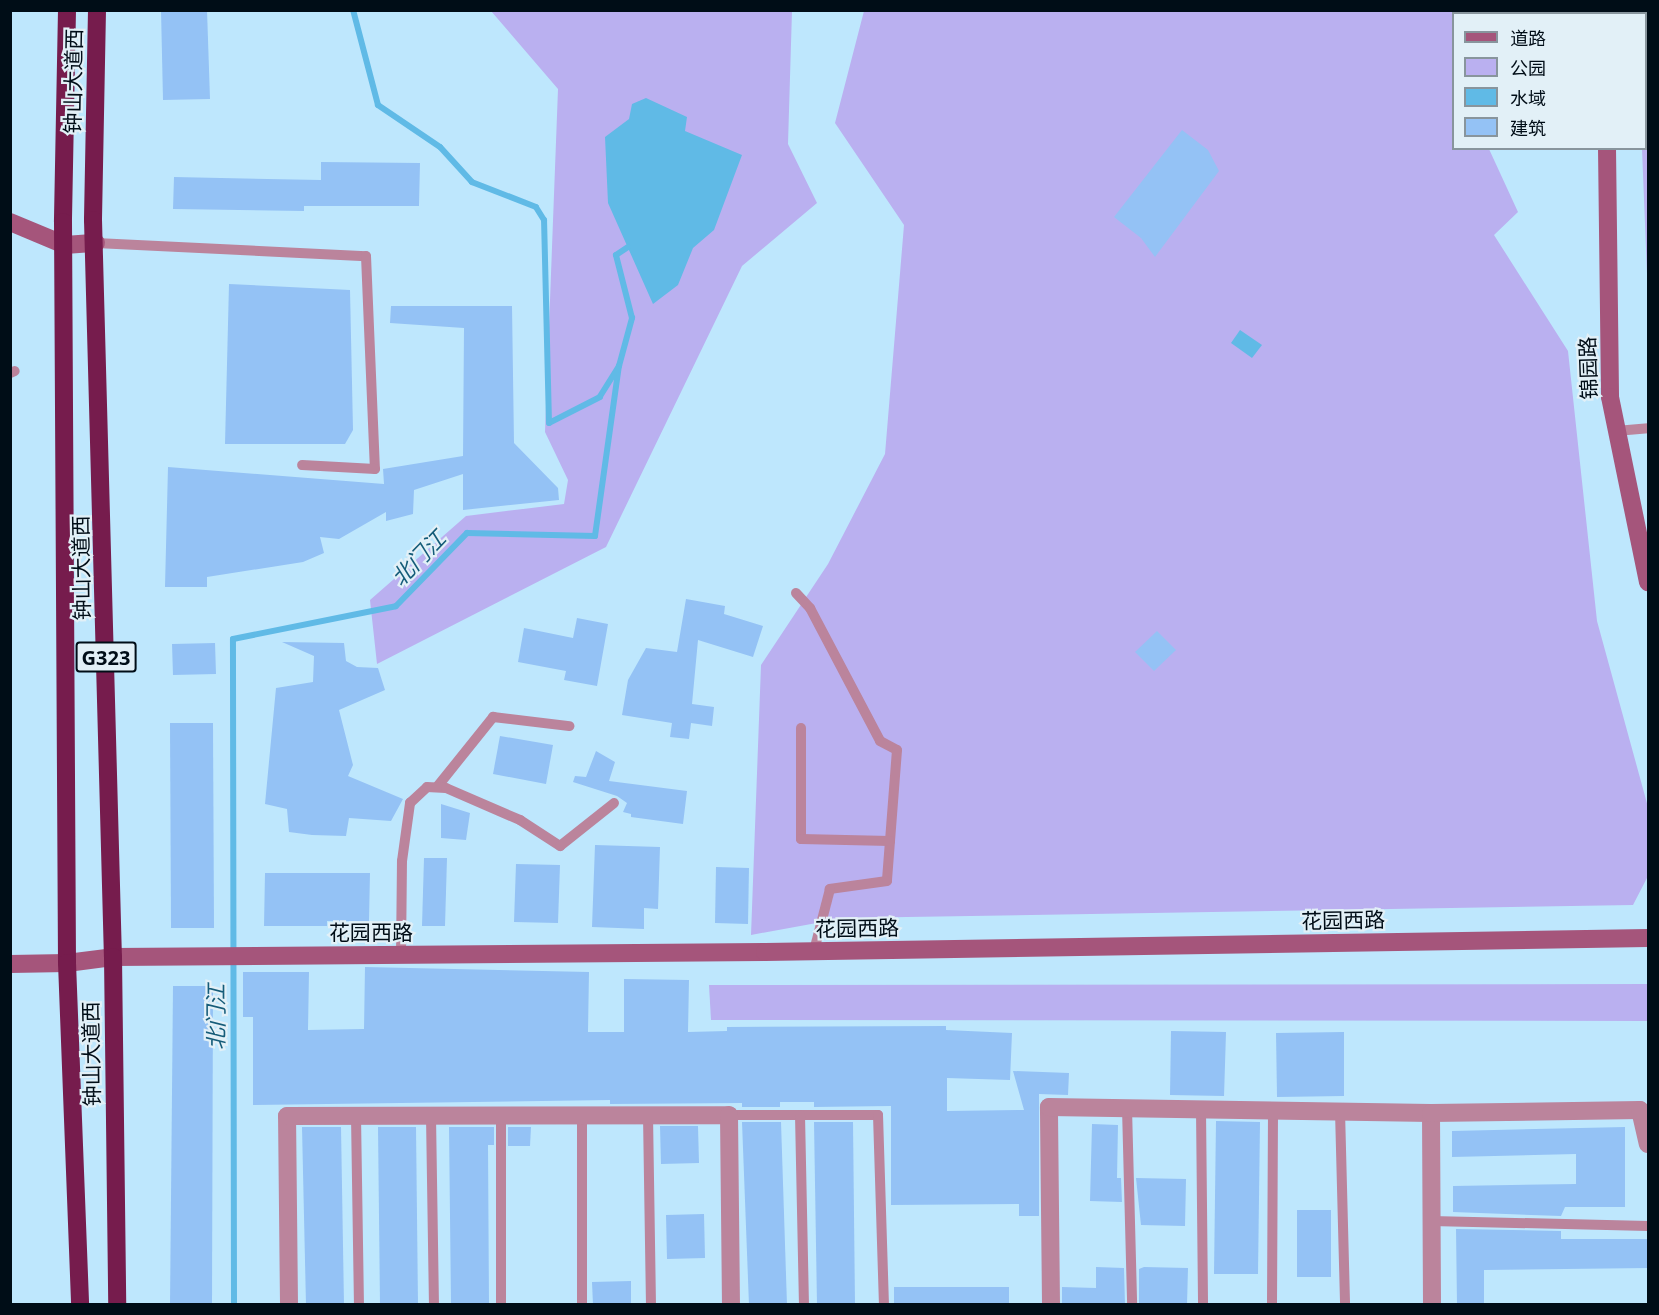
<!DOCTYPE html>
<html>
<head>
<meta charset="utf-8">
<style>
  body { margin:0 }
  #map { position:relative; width:1659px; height:1315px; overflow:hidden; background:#bee7fd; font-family:"Open Sans","Noto Sans SC",sans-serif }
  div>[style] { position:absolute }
  .green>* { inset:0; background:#bab0f0 }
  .water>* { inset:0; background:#60bae6 }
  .stream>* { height:6px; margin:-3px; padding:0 3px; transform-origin:3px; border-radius:3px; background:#60bae6 }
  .building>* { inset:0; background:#94c2f5 }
  .lane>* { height:10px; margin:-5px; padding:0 5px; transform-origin:5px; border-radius:5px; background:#bb849c }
  .street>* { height:18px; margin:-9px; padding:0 9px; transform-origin:9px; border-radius:9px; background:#bb849c }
  .secondary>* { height:18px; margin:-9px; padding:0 9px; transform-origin:9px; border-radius:9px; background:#a5557b }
  .highway>* { height:18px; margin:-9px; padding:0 9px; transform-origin:9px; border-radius:9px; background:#761c4d }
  span { translate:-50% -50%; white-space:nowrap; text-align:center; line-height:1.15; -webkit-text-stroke:4.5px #e2f0f7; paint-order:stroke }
  .shield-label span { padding:2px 4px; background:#e2f0f7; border:2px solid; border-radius:4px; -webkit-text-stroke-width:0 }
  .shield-label { font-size:20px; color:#000d17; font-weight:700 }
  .street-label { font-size:21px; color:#000d17 }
  .water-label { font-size:22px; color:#155c79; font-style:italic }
  .frame { position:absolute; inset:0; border:12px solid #000d17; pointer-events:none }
  .legend { position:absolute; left:1452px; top:12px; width:195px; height:138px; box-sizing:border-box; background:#e2f0f7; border:2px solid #88959d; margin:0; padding:8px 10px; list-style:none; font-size:18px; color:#000d17 }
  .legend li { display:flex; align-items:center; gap:12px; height:30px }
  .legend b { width:30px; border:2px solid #88959d }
</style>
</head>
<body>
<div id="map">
  <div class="green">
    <i style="clip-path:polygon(491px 11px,792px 11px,788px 144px,817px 203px,742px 266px,606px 547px,377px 664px,370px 600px,466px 516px,564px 504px,568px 480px,545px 432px,558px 89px)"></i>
    <i style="clip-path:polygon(864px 11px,1483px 11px,1454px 14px,1454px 148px,1489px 149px,1518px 212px,1494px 235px,1568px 351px,1597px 621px,1648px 807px,1648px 876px,1633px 905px,844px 918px,751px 935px,761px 665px,828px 564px,885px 454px,904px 225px,835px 123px)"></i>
    <i style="clip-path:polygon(1637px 11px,1648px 11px,1648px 299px,1642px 149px,1646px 148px,1646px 14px)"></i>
    <i style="clip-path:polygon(1648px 984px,1648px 1021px,711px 1020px,709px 985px)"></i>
  </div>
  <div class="water">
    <i style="clip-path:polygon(646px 98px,687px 117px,685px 131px,742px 155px,714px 230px,693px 248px,678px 285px,653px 304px,608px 203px,605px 137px,629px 119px,632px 104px)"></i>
    <i style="clip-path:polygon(1240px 330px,1262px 345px,1252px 358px,1231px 343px)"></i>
  </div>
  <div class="stream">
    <i style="left:619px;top:366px;width:50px;rotate:-74.8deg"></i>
    <i style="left:632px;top:318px;width:65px;rotate:-104.3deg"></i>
    <i style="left:616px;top:255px;width:14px;rotate:-34deg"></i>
    <i style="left:234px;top:1304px;width:665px;rotate:-90.09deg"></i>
    <i style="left:233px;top:639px;width:166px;rotate:-11.4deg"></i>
    <i style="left:396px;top:606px;width:102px;rotate:-45.8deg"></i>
    <i style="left:467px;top:533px;width:128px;rotate:1.3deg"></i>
    <i style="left:595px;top:536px;width:172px;rotate:-82deg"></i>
    <i style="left:619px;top:366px;width:36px;rotate:122deg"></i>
    <i style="left:600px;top:397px;width:57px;rotate:153deg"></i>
    <i style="left:549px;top:423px;width:203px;rotate:-91.4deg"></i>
    <i style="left:544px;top:220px;width:15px;rotate:-122deg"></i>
    <i style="left:536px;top:207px;width:69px;rotate:-158.7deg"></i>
    <i style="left:472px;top:182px;width:47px;rotate:-132.4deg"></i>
    <i style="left:440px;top:147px;width:75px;rotate:-145.9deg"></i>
    <i style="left:378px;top:105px;width:98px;rotate:-104.7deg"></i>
  </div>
  <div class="building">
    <i style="clip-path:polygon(161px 10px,207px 10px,210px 99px,163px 100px)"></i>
    <i style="clip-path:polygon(1182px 130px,1208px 150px,1219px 171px,1155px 257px,1141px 238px,1114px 217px)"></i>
    <i style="clip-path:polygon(321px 162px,420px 163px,419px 206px,304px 206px,304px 211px,173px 209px,174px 177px,321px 180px)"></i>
    <i style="clip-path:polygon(229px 284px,350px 290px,353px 430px,345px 444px,225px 444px)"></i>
    <i style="clip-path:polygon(391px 306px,512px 306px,514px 443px,558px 488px,559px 500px,463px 510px,463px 474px,414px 490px,413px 514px,386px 521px,386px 512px,339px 539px,320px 537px,324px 553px,303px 562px,207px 577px,207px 587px,165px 587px,168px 467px,384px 484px,383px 469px,463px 456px,464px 328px,390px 323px)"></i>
    <i style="clip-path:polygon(686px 599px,725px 606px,724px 614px,763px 626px,753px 657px,698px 640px,692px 704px,714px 707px,712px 726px,691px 723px,689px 739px,670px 737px,672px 723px,622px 715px,628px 680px,646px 648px,677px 652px)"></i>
    <i style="clip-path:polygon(577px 618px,608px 624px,597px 686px,564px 680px,566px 671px,518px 662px,524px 628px,573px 638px)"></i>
    <i style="clip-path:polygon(1157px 631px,1176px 650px,1154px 671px,1135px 652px)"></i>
    <i style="clip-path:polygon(282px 642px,344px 643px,346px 661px,357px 667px,378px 668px,385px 690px,339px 710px,353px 765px,348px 776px,403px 799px,391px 821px,349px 818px,346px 836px,312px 835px,289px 832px,287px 809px,265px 804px,276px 688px,313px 682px,314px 656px)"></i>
    <i style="clip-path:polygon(215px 643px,216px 674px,173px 675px,172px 644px)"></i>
    <i style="clip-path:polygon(170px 723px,213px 723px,214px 928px,171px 928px)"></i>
    <i style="clip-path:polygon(500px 736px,553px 745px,546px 784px,493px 774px)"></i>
    <i style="clip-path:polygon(596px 751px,615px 762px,609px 781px,687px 791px,683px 824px,631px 817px,631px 814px,623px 812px,627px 803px,617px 796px,573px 782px,575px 776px,586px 777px)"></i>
    <i style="clip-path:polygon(441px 804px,470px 813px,466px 840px,441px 838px)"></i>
    <i style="clip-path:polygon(595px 845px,660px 847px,658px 909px,644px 908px,644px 929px,592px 927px)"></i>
    <i style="clip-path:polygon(424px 858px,447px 858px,445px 926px,422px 926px)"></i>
    <i style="clip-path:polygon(516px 864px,560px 865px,558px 923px,514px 922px)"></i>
    <i style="clip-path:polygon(716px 867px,749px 868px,748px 924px,715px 923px)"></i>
    <i style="clip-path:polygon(265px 873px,370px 873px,369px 921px,327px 921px,327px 926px,264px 926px)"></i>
    <i style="clip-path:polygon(365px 967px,589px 972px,588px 1032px,624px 1032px,624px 979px,689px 980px,688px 1032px,727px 1031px,727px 1027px,946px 1026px,946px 1030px,1012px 1033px,1010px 1080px,947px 1078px,947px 1111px,1024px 1110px,1013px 1071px,1069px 1073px,1068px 1095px,1039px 1094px,1039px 1216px,1019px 1216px,1019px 1204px,891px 1205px,891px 1106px,814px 1107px,814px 1102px,780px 1102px,780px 1107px,742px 1107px,742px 1103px,610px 1104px,610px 1100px,253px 1105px,253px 1017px,243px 1017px,243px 972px,309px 972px,308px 1030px,364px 1029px)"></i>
    <i style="clip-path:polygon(173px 986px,213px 986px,212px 1305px,170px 1305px)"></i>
    <i style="clip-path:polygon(1171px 1031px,1226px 1032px,1224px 1096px,1170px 1095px)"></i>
    <i style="clip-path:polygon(1344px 1032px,1344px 1096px,1277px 1097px,1276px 1033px)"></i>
    <i style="clip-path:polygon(1216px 1121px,1260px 1122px,1258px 1274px,1214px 1274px)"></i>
    <i style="clip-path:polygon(742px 1122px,781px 1122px,787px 1305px,749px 1305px)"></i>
    <i style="clip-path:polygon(814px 1122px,853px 1122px,855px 1305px,817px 1305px)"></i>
    <i style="clip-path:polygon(1092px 1124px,1118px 1125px,1117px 1178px,1121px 1178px,1122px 1202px,1090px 1201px)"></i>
    <i style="clip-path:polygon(660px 1126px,698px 1126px,699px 1163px,661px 1164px)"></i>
    <i style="clip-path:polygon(302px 1127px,341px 1127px,344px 1305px,306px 1305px)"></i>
    <i style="clip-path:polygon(378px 1127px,416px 1127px,418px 1305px,380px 1305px)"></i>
    <i style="clip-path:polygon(449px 1127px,494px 1127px,494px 1145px,488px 1145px,489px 1305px,451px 1305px)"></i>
    <i style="clip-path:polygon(508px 1127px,531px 1127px,530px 1146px,508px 1146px)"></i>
    <i style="clip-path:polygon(1625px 1127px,1625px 1207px,1565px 1207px,1561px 1216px,1453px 1212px,1453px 1186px,1576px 1184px,1576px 1154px,1452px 1157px,1452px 1131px)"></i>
    <i style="clip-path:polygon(1136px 1178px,1186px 1179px,1185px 1226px,1141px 1225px)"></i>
    <i style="clip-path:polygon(1297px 1210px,1331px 1210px,1331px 1277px,1297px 1277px)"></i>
    <i style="clip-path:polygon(704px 1214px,705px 1258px,667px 1259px,666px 1215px)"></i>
    <i style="clip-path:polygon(1456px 1229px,1561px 1231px,1561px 1239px,1648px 1239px,1648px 1268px,1484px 1270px,1484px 1305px,1457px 1305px)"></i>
    <i style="clip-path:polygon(1096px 1267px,1124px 1268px,1125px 1305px,1062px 1305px,1062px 1287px,1096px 1288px)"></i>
    <i style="clip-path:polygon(1144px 1267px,1188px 1268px,1187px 1305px,1139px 1305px,1139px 1269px)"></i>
    <i style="clip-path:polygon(631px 1281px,631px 1305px,593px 1305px,592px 1282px)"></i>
    <i style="clip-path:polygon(894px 1287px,1009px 1287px,1009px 1305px,894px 1305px)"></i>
  </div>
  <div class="lane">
    <i style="left:96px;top:243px;width:270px;rotate:2.8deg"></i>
    <i style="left:366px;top:256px;width:213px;rotate:87.6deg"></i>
    <i style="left:375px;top:469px;width:73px;rotate:-176.9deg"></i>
    <i style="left:10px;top:373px;width:5px;rotate:-22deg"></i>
    <i style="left:1616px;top:431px;width:32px;rotate:-5deg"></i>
    <i style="left:796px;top:593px;width:21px;rotate:47deg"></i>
    <i style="left:810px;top:608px;width:150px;rotate:62.2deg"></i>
    <i style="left:880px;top:741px;width:19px;rotate:28deg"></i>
    <i style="left:897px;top:750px;width:131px;rotate:94.4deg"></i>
    <i style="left:887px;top:881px;width:58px;rotate:172deg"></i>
    <i style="left:830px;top:889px;width:64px;rotate:104.5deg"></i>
    <i style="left:801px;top:728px;width:111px;rotate:90deg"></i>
    <i style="left:801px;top:839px;width:89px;rotate:1.3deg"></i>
    <i style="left:437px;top:787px;width:90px;rotate:-51.3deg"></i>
    <i style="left:493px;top:717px;width:77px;rotate:6.8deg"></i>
    <i style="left:401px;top:955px;width:94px;rotate:-89.4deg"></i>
    <i style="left:402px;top:861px;width:59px;rotate:-82.1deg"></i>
    <i style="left:410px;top:803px;width:23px;rotate:-43deg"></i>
    <i style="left:427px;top:787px;width:19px;rotate:3deg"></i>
    <i style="left:446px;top:788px;width:81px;rotate:23.4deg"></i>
    <i style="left:520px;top:820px;width:48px;rotate:33deg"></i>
    <i style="left:560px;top:846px;width:69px;rotate:-38.5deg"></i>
    <i style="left:1127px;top:1108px;width:196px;rotate:88.5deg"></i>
    <i style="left:1201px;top:1110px;width:194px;rotate:89.4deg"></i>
    <i style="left:1340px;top:1111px;width:193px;rotate:88.5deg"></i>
    <i style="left:648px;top:1115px;width:189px;rotate:89.1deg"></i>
    <i style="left:729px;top:1115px;width:149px"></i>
    <i style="left:878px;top:1115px;width:189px;rotate:88.2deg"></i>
    <i style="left:800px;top:1115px;width:189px;rotate:88.8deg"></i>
    <i style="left:356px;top:1116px;width:188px;rotate:89.1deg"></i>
    <i style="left:431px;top:1116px;width:188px;rotate:89.1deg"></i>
    <i style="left:1431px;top:1221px;width:217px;rotate:1.3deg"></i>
    <i style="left:501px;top:1304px;width:188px;rotate:-90deg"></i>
    <i style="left:582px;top:1304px;width:189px;rotate:-90deg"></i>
    <i style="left:1272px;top:1304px;width:194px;rotate:-89.7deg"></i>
  </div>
  <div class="street">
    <i style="left:1431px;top:1113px;width:191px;rotate:89.7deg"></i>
    <i style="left:289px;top:1304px;width:188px;rotate:-90.6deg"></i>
    <i style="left:287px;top:1116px;width:442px;rotate:-0.1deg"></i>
    <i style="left:729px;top:1115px;width:189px;rotate:89.4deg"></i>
    <i style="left:1051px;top:1304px;width:197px;rotate:-90.6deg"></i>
    <i style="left:1049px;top:1107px;width:382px;rotate:0.9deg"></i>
    <i style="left:1431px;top:1113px;width:209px;rotate:-0.8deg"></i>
    <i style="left:1640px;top:1110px;width:35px;rotate:77deg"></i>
  </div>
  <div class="secondary">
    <i style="left:1606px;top:10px;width:4px;rotate:90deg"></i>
    <i style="left:1607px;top:148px;width:249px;rotate:89.3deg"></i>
    <i style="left:1610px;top:397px;width:189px;rotate:78.4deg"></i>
    <i style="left:10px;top:222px;width:60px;rotate:22.7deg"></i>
    <i style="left:65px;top:245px;width:31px;rotate:-4deg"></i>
    <i style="left:10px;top:964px;width:57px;rotate:-1deg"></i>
    <i style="left:67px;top:963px;width:46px;rotate:-7.4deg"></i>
    <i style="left:113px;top:957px;width:652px;rotate:-0.44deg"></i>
    <i style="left:765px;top:952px;width:883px;rotate:-0.91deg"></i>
  </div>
  <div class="highway">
    <i style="left:67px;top:10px;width:212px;rotate:91.1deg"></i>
    <i style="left:63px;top:222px;width:741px;rotate:89.69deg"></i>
    <i style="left:67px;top:963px;width:341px;rotate:87.8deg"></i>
    <i style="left:97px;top:10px;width:210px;rotate:91.1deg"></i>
    <i style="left:93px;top:220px;width:737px;rotate:88.45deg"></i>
    <i style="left:113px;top:957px;width:347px;rotate:89.3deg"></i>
  </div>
  <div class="shield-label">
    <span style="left:106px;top:657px">G323</span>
  </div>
  <div class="street-label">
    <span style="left:73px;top:81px;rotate:-89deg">钟山大道西</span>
    <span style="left:1588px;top:368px;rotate:-92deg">锦园路</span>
    <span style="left:81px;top:568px;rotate:-91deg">钟山大道西</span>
    <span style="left:1343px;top:920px;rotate:-1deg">花园西路</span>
    <span style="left:857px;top:928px;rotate:-1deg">花园西路</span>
    <span style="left:371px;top:932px">花园西路</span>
    <span style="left:91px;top:1054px;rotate:-91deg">钟山大道西</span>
  </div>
  <div class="water-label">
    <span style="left:418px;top:558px;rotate:-46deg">北门江</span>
    <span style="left:216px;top:1017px;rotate:-90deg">北门江</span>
  </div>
  <div class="frame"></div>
  <ul class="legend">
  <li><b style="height:8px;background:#a5557b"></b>道路</li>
  <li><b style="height:16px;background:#bab0f0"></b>公园</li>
  <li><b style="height:16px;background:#60bae6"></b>水域</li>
  <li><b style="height:16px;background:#94c2f5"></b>建筑</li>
  </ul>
</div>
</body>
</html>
